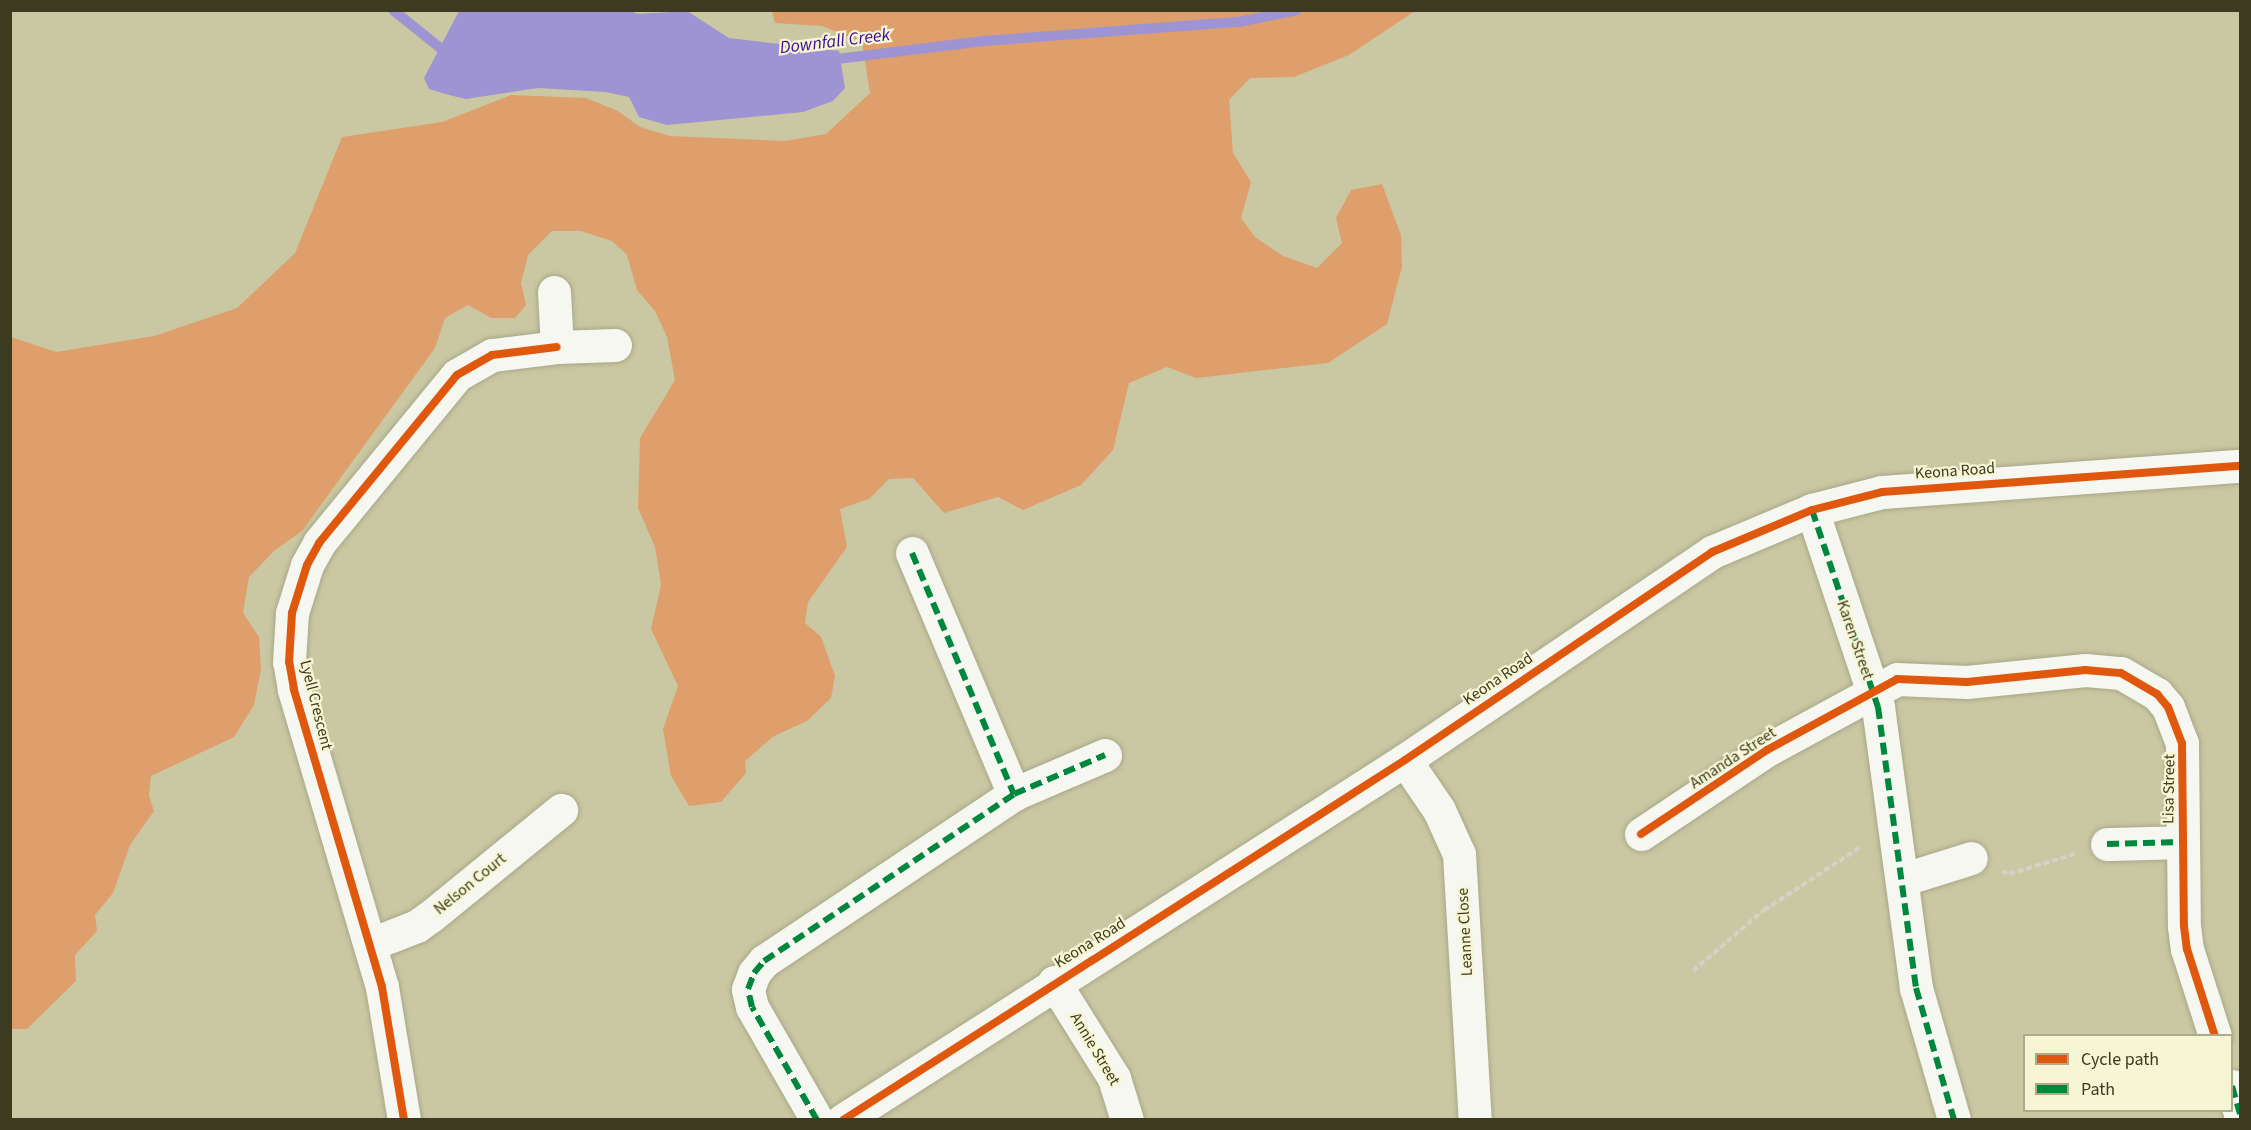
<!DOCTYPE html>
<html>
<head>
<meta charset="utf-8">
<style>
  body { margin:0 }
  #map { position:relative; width:2251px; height:1130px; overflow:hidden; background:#c9c8a2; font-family:"Source Sans 3",sans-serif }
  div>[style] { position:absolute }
  .forest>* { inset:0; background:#de9f6c }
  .water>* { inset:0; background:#9e93d3 }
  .stream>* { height:10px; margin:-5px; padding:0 5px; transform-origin:5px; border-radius:5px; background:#9e93d3 }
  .path>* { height:4px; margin-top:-2px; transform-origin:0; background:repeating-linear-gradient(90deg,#d3d2c6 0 6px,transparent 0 9px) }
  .roads { filter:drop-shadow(0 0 2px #a8a789) drop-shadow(0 0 2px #a8a789) }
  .minor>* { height:33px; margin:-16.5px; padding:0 16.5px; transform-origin:16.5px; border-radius:16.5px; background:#f7f7f1 }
  .quiet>* { height:6px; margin-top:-3px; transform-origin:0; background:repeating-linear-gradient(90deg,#00873e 0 12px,transparent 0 18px) }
  .cycleway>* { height:8px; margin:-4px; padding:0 4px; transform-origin:4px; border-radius:4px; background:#df580d }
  span { translate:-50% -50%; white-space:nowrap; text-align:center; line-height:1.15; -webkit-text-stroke:4.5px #f6f6d4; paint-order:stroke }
  .street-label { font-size:16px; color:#3c3b1f }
  .water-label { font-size:18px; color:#3c0b92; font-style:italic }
  .frame { position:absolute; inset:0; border:12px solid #3c3b1f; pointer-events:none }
  .legend { position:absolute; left:2023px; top:1034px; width:210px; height:78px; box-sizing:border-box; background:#f6f6d4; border:2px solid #acab8c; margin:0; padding:8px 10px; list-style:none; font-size:18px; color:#3c3b1f }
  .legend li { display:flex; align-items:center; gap:12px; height:30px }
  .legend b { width:30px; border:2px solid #acab8c }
</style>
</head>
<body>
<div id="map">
  <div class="forest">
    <i style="clip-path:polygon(772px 11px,1415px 11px,1349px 55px,1294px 77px,1250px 78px,1229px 100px,1233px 153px,1251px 182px,1241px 218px,1255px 237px,1283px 256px,1317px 268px,1342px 243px,1336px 218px,1351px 190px,1382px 184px,1401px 235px,1402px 267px,1387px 324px,1328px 363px,1196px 378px,1167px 367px,1129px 383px,1113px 450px,1081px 485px,1023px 510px,998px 497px,944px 513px,913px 478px,889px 479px,869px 499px,840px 509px,847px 547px,808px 602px,805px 623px,821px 637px,835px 676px,831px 698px,807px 721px,774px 736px,745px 761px,746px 773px,721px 802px,689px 806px,671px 776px,663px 729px,678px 686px,651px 629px,661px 585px,655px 547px,638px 508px,640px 438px,675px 380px,667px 337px,655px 311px,637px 290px,627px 255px,612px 241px,581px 231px,552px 231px,528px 255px,521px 283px,526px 305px,515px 318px,491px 318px,468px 305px,445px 318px,435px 348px,302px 531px,274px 551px,249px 577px,243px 613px,259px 637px,261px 670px,254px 705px,234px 737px,151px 776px,149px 796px,154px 811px,130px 845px,113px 893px,95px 915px,97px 931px,75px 955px,76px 981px,27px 1029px,11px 1029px,11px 337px,56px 352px,154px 336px,237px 308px,295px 253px,342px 137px,442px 122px,511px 95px,586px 98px,618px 111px,640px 127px,670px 136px,785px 141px,826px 134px,870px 93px,862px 42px,822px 26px,775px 23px)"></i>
  </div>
  <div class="water">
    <i style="clip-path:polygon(459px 11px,627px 10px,638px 14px,687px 11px,729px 38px,839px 51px,845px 88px,833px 101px,803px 112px,667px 125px,639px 117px,629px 97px,606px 92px,538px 88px,466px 99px,449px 95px,429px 89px,424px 78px)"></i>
  </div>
  <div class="stream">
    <i style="left:393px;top:10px;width:72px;rotate:38.8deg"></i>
    <i style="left:829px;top:60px;width:156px;rotate:-7deg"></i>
    <i style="left:984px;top:41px;width:256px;rotate:-4.3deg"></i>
    <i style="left:1239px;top:22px;width:59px;rotate:-11.7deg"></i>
  </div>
  <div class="path">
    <i style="left:2002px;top:871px;width:8px;rotate:23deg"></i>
    <i style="left:2009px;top:874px;width:69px;rotate:-16.9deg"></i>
    <i style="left:1693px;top:971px;width:94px;rotate:-40.7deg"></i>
    <i style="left:1764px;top:910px;width:117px;rotate:-33.1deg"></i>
  </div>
  <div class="roads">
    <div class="minor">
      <i style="left:554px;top:292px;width:55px;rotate:86.9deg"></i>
      <i style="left:557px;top:347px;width:58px;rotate:-2deg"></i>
      <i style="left:1812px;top:510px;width:208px;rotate:71.5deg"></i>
      <i style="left:1878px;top:707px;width:284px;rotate:82.3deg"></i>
      <i style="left:1916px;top:988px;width:137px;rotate:73.9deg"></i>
      <i style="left:912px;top:553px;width:262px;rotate:67.1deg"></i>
      <i style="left:1405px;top:760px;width:60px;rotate:55.8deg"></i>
      <i style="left:1439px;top:810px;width:48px;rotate:65.6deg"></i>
      <i style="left:1459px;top:854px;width:266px;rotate:86.6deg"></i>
      <i style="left:1641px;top:834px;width:151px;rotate:-33.7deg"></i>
      <i style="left:1767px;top:750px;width:148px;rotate:-28.6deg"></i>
      <i style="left:1897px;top:679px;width:70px;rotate:2.5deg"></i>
      <i style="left:1967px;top:682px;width:119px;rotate:-5.8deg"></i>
      <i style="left:2085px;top:670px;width:36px;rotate:5deg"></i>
      <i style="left:2121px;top:673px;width:42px;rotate:30.3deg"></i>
      <i style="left:2157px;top:694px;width:17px;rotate:50deg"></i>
      <i style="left:2168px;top:707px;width:39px;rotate:69deg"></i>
      <i style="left:2182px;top:743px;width:183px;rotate:89.4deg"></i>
      <i style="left:2184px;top:926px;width:23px;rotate:83deg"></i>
      <i style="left:2187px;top:949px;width:91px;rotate:72.2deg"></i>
      <i style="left:2107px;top:844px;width:74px;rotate:-1.5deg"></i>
      <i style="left:1904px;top:879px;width:70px;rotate:-17.4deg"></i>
      <i style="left:371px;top:944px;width:49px;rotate:-21.4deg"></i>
      <i style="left:417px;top:926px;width:17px;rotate:-36deg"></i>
      <i style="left:431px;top:916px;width:168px;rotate:-39.2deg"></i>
      <i style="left:1054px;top:982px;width:113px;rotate:58deg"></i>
      <i style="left:1114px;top:1078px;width:44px;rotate:72.8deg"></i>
      <i style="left:2232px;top:1086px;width:29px;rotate:74deg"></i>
      <i style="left:404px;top:1120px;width:135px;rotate:-99.4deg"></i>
      <i style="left:382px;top:987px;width:311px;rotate:-106.5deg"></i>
      <i style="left:294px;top:689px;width:27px;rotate:-100deg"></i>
      <i style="left:289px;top:662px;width:49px;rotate:-86.5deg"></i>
      <i style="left:292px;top:613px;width:50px;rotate:-72.6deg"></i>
      <i style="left:307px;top:565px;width:25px;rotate:-61deg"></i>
      <i style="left:319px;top:543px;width:217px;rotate:-50.6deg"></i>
      <i style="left:457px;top:375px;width:40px;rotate:-29.7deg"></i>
      <i style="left:492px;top:355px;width:65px;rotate:-7deg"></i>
      <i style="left:817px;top:1120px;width:130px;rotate:-119.9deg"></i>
      <i style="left:752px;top:1007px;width:18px;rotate:-103deg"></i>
      <i style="left:748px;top:989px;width:17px;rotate:-69deg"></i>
      <i style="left:754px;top:973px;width:16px;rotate:-50deg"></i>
      <i style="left:764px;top:961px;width:301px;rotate:-33.7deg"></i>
      <i style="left:1014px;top:794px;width:99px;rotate:-23.2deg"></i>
      <i style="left:843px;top:1120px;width:667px;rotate:-32.64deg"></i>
      <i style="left:1405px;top:760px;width:371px;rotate:-34.1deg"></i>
      <i style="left:1712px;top:552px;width:108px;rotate:-22.8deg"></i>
      <i style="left:1812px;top:510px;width:72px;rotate:-14.4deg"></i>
      <i style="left:1882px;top:492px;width:359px;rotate:-4.2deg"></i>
    </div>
  </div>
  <div class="quiet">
    <i style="left:1812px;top:510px;width:208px;rotate:71.5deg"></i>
    <i style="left:1878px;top:707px;width:284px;rotate:82.3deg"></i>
    <i style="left:1916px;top:988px;width:137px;rotate:73.9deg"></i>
    <i style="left:912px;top:553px;width:262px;rotate:67.1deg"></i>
    <i style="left:2107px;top:844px;width:74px;rotate:-1.5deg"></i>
    <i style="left:2232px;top:1086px;width:29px;rotate:74deg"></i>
    <i style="left:817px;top:1120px;width:130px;rotate:-119.9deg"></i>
    <i style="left:752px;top:1007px;width:18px;rotate:-103deg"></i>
    <i style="left:748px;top:989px;width:17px;rotate:-69deg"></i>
    <i style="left:754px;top:973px;width:16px;rotate:-50deg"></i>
    <i style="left:764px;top:961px;width:301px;rotate:-33.7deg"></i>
    <i style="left:1014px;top:794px;width:99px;rotate:-23.2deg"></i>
  </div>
  <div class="cycleway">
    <i style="left:1641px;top:834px;width:151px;rotate:-33.7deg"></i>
    <i style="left:1767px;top:750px;width:148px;rotate:-28.6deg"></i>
    <i style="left:1897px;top:679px;width:70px;rotate:2.5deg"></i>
    <i style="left:1967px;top:682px;width:119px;rotate:-5.8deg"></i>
    <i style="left:2085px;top:670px;width:36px;rotate:5deg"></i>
    <i style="left:2121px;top:673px;width:42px;rotate:30.3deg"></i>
    <i style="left:2157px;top:694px;width:17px;rotate:50deg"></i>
    <i style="left:2168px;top:707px;width:39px;rotate:69deg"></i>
    <i style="left:2182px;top:743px;width:183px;rotate:89.4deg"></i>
    <i style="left:2184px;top:926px;width:23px;rotate:83deg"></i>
    <i style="left:2187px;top:949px;width:91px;rotate:72.2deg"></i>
    <i style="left:404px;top:1120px;width:135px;rotate:-99.4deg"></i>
    <i style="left:382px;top:987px;width:311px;rotate:-106.5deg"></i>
    <i style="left:294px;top:689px;width:27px;rotate:-100deg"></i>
    <i style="left:289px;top:662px;width:49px;rotate:-86.5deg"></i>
    <i style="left:292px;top:613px;width:50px;rotate:-72.6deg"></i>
    <i style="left:307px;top:565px;width:25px;rotate:-61deg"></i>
    <i style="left:319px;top:543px;width:217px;rotate:-50.6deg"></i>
    <i style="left:457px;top:375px;width:40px;rotate:-29.7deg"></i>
    <i style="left:492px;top:355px;width:65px;rotate:-7deg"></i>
    <i style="left:843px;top:1120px;width:667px;rotate:-32.64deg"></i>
    <i style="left:1405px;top:760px;width:371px;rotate:-34.1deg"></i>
    <i style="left:1712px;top:552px;width:108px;rotate:-22.8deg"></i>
    <i style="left:1812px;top:510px;width:72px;rotate:-14.4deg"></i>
    <i style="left:1882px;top:492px;width:359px;rotate:-4.2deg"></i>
  </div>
  <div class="street-label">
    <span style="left:1955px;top:471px;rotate:-4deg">Keona Road</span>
    <span style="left:1855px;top:640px;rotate:71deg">Karen Street</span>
    <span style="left:1498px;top:679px;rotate:-34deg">Keona Road</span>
    <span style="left:316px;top:705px;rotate:76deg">Lyell Crescent</span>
    <span style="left:1733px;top:758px;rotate:-33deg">Amanda Street</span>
    <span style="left:2169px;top:789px;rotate:-89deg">Lisa Street</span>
    <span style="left:470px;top:884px;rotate:-39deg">Nelson Court</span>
    <span style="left:1465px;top:932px;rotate:-93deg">Leanne Close</span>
    <span style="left:1090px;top:943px;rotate:-32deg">Keona Road</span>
    <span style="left:1095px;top:1049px;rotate:59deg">Annie Street</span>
  </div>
  <div class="water-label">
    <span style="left:835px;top:42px;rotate:-7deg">Downfall Creek</span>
  </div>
  <div class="frame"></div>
  <ul class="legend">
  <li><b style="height:8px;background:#df580d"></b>Cycle path</li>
  <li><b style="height:8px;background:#00873e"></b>Path</li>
  </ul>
</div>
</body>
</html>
